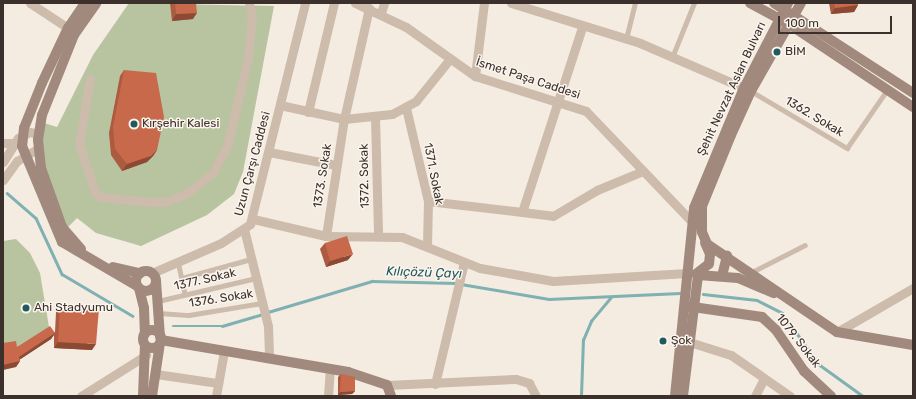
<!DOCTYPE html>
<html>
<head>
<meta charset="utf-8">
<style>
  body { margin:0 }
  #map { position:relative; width:916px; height:399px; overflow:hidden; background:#f4ebe1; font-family:Rubik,sans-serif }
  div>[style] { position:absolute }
  .green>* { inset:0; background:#b8c4a0 }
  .stream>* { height:2.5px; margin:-1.25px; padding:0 1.25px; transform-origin:1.25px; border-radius:1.25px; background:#7fb0b2 }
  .lane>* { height:4.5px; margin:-2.25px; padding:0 2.25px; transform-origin:2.25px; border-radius:2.25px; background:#cdbbac }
  .street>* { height:9px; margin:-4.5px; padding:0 4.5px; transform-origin:4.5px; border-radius:4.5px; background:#cdbbac }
  .secondary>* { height:10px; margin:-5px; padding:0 5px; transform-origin:5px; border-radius:5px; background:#a18a7d }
  .secondary>.ring { margin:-5px; padding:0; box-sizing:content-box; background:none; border:10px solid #a18a7d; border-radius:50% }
  .wall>* { inset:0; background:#ac5a40 }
  .shaded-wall>* { inset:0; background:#8c4a34 }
  .building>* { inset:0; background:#c8694b }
  .dots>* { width:11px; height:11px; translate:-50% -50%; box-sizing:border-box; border:2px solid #fbf5ee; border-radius:50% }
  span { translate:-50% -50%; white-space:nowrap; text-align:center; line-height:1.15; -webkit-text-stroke:3px #fbf5ee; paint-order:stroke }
  .poi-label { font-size:12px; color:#3b302b }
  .left { translate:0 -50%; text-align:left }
  .street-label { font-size:12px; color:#3b302b }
  .water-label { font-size:13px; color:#1f5a5e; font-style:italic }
  .frame { position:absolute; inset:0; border:4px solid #3b302b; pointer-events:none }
  .scale { position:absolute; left:778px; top:16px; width:114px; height:18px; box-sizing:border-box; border:2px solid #3b302b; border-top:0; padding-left:5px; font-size:12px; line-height:14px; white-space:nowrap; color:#3b302b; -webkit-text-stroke:3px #fbf5ee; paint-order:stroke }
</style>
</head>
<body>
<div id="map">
  <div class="green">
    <i style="clip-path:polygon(129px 3px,274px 6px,243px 172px,234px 194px,207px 215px,141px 246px,96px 233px,77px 218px,67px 228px,45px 172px,41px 149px,44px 123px,57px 127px,93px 55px)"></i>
    <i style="clip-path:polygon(16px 239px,30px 253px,40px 273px,51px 339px,21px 359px,16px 352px,13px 353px,16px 367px,3px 370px,3px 241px)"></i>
  </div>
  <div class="stream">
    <i style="left:7px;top:193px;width:38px;rotate:41deg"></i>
    <i style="left:36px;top:218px;width:62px;rotate:65.1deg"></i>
    <i style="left:62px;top:274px;width:82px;rotate:30.6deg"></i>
    <i style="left:461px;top:284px;width:89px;rotate:9.7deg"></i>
    <i style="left:549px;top:299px;width:131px;rotate:-2.6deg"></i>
    <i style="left:703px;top:294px;width:54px;rotate:6.3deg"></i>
    <i style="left:757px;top:300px;width:28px;rotate:27deg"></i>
    <i style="left:782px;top:313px;width:64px;rotate:53.8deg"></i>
    <i style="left:820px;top:365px;width:53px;rotate:35.8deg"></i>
    <i style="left:268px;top:312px;width:109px;rotate:-16.6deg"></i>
    <i style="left:372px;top:281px;width:84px;rotate:1.4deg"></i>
    <i style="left:173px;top:326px;width:49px"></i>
    <i style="left:222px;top:326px;width:43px;rotate:-16.3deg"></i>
    <i style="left:581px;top:396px;width:56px;rotate:-88deg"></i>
    <i style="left:583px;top:340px;width:21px;rotate:-67deg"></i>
    <i style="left:591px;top:321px;width:31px;rotate:-50deg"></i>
  </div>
  <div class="lane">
    <i style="left:626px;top:39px;width:37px;rotate:-76deg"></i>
    <i style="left:673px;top:55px;width:56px;rotate:-68deg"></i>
    <i style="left:751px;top:91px;width:112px;rotate:30.7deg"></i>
    <i style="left:847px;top:148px;width:70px;rotate:-55.4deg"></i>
    <i style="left:178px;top:261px;width:34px;rotate:78deg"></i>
    <i style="left:752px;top:272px;width:59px;rotate:-27deg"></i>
    <i style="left:182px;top:278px;width:72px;rotate:-15.4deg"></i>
    <i style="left:158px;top:301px;width:101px;rotate:-13.2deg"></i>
    <i style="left:159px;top:313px;width:30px;rotate:4deg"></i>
    <i style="left:189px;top:315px;width:74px;rotate:-9.3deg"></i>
  </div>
  <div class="street">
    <i style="left:30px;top:3px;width:45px;rotate:33.3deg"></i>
    <i style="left:355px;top:3px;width:56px;rotate:25.2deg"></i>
    <i style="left:406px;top:27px;width:85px;rotate:35.4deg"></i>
    <i style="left:475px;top:76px;width:116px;rotate:17.5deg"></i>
    <i style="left:586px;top:111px;width:152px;rotate:46.3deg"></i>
    <i style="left:511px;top:3px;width:135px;rotate:17.2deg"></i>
    <i style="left:640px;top:43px;width:113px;rotate:23.4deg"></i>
    <i style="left:381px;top:13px;width:10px;rotate:-73deg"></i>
    <i style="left:475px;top:76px;width:74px;rotate:-83deg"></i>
    <i style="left:90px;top:79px;width:66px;rotate:99.6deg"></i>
    <i style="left:79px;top:144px;width:51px;rotate:71.6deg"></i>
    <i style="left:95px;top:192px;width:7px;rotate:45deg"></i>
    <i style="left:100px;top:197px;width:51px;rotate:5.6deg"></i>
    <i style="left:151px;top:202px;width:14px"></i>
    <i style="left:165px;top:202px;width:22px;rotate:-21deg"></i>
    <i style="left:186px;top:194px;width:36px;rotate:-39deg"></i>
    <i style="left:214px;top:171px;width:31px;rotate:-63deg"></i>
    <i style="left:228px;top:143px;width:87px;rotate:-76.8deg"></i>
    <i style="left:248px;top:58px;width:43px;rotate:-84.7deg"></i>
    <i style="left:252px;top:15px;width:12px;rotate:-104deg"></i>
    <i style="left:280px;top:105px;width:66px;rotate:12.3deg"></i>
    <i style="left:344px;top:119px;width:48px;rotate:-5.9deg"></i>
    <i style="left:392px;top:114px;width:27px;rotate:-28deg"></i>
    <i style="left:416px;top:101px;width:53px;rotate:-51.2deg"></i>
    <i style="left:406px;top:108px;width:96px;rotate:76.7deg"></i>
    <i style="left:428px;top:201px;width:44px;rotate:91.3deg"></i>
    <i style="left:308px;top:112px;width:112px;rotate:-76.6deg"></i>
    <i style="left:375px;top:117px;width:117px;rotate:88.5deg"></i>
    <i style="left:3px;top:143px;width:12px"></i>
    <i style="left:269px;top:152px;width:68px;rotate:11deg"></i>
    <i style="left:3px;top:162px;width:28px;rotate:-58deg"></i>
    <i style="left:18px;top:138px;width:13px;rotate:-27deg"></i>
    <i style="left:30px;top:132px;width:9px;rotate:13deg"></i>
    <i style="left:3px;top:180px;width:24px;rotate:-54deg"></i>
    <i style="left:17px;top:161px;width:26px;rotate:-31deg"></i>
    <i style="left:428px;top:201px;width:95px;rotate:6.7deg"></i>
    <i style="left:522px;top:212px;width:194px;rotate:-72deg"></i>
    <i style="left:522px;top:212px;width:31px;rotate:7deg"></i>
    <i style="left:553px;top:216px;width:51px;rotate:-30.6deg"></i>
    <i style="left:597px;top:190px;width:50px;rotate:-22.4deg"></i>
    <i style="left:253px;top:219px;width:75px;rotate:13.1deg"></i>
    <i style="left:326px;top:236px;width:76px;rotate:0.8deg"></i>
    <i style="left:402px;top:237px;width:84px;rotate:21.7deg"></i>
    <i style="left:480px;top:268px;width:74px;rotate:10.1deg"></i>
    <i style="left:553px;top:281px;width:134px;rotate:-3.4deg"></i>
    <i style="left:244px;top:229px;width:100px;rotate:76.1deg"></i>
    <i style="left:268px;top:326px;width:32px;rotate:88deg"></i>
    <i style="left:326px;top:236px;width:118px;rotate:-81.3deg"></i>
    <i style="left:344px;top:119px;width:114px;rotate:-77.3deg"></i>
    <i style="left:152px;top:273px;width:75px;rotate:-23.5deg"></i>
    <i style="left:221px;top:243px;width:35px;rotate:-33deg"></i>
    <i style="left:250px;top:224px;width:228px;rotate:-76deg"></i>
    <i style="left:837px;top:332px;width:88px;rotate:-30.1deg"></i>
    <i style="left:683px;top:340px;width:50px;rotate:17.4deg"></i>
    <i style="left:731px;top:355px;width:72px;rotate:34.8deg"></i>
    <i style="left:156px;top:374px;width:63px;rotate:8.3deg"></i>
    <i style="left:435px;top:384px;width:125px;rotate:-76.6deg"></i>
    <i style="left:387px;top:385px;width:129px;rotate:-2.7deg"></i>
    <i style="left:516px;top:379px;width:14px;rotate:17deg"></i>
    <i style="left:529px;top:383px;width:15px;rotate:62deg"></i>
    <i style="left:81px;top:396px;width:77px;rotate:-32.2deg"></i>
    <i style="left:216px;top:396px;width:46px;rotate:-79.9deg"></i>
    <i style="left:328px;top:396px;width:27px;rotate:-86deg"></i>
    <i style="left:755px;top:396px;width:18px;rotate:-63deg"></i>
  </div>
  <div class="secondary">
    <i style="left:85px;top:3px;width:30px;rotate:124deg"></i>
    <i style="left:68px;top:28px;width:61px;rotate:115.3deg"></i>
    <i style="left:42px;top:83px;width:48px;rotate:111.8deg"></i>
    <i style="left:24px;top:128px;width:18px;rotate:96deg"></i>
    <i style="left:22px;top:146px;width:104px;rotate:67.4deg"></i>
    <i style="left:62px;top:242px;width:87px;rotate:30.4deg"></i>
    <i style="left:750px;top:3px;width:44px;rotate:28.3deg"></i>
    <i style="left:789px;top:24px;width:149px;rotate:33.8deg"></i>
    <i style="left:774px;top:3px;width:166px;rotate:32.9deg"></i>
    <i style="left:801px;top:3px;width:101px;rotate:119.6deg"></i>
    <i style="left:751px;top:91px;width:48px;rotate:114.4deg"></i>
    <i style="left:731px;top:135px;width:77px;rotate:112.2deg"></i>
    <i style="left:702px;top:206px;width:26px;rotate:90deg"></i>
    <i style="left:702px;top:232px;width:13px;rotate:67deg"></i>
    <i style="left:707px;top:244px;width:157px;rotate:34.1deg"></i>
    <i style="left:837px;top:332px;width:77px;rotate:9.7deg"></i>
    <i style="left:81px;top:249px;width:29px;rotate:-131deg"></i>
    <i style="left:62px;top:227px;width:63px;rotate:-109.6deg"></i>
    <i style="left:41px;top:168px;width:28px;rotate:-96deg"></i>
    <i style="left:38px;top:140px;width:25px;rotate:-81deg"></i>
    <i style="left:42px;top:115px;width:86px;rotate:-68.2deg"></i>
    <i style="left:74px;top:35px;width:39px;rotate:-55deg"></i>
    <i style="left:113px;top:267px;width:28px;rotate:13deg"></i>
    <i class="ring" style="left:136px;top:271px;width:10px;height:10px"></i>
    <i style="left:696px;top:274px;width:16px;rotate:-38deg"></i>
    <i style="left:709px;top:264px;width:10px;rotate:-84deg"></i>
    <i style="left:710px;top:254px;width:12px;rotate:-114deg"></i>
    <i style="left:722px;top:276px;width:21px;rotate:-76deg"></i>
    <i style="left:156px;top:281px;width:56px;rotate:85.9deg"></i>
    <i style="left:139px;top:288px;width:21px;rotate:76deg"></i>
    <i style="left:144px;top:308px;width:26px;rotate:88deg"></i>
    <i style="left:686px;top:306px;width:77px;rotate:8.2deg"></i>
    <i style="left:762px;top:317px;width:19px;rotate:43deg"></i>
    <i style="left:776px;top:330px;width:50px;rotate:55.7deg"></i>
    <i style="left:804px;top:371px;width:37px;rotate:43deg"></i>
    <i class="ring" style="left:143px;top:330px;width:8px;height:8px"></i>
    <i style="left:161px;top:340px;width:190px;rotate:9.7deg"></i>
    <i style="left:348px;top:372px;width:41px;rotate:18.4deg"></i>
    <i style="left:387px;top:385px;width:12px;rotate:70deg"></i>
    <i style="left:143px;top:396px;width:51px;rotate:-87.8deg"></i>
    <i style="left:152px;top:396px;width:54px;rotate:-81.4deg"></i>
    <i style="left:675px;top:396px;width:189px;rotate:-84.2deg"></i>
    <i style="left:694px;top:208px;width:130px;rotate:-67.4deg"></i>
    <i style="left:744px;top:88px;width:96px;rotate:-62.6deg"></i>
    <i style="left:683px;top:396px;width:122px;rotate:-82.9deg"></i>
    <i style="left:698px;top:275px;width:40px;rotate:4.3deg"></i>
    <i style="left:738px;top:278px;width:39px;rotate:23deg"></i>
  </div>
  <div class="wall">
    <i style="clip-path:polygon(170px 3px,196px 3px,193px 19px,172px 21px)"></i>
    <i style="clip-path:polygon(829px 3px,858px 3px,858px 5px,854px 12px,831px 14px)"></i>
    <i style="clip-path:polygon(124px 70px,157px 150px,153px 156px,147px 162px,122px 171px,111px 155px,109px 133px,120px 76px)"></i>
    <i style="clip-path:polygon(325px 243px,348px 260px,326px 267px,320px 249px)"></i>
    <i style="clip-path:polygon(60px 305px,92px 350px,54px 348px,54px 335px,51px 339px,20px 359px,20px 361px,16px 367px,17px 347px,55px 332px,56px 312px)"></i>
    <i style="clip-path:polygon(341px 374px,355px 391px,352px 394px,338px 395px,338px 377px)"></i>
  </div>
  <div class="shaded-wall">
    <i style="clip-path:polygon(858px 5px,854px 12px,831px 14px,835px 8px)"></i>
    <i style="clip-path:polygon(197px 13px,193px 19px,172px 21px,176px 14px)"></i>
    <i style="clip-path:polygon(157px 150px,153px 156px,147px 162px,122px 171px,127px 164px)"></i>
    <i style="clip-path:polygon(353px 254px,348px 260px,326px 267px,330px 261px)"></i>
    <i style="clip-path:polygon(55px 333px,51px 339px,16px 362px,20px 361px,16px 367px,3px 370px,3px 365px)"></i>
    <i style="clip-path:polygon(58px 342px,96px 344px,92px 350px,54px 348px)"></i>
    <i style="clip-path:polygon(355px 391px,352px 394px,338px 395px,340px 392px)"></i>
  </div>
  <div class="building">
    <i style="clip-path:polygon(175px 3px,196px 3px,197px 13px,176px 14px)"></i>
    <i style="clip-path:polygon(834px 3px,858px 3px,858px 5px,835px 8px)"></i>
    <i style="clip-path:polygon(124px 70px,156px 73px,164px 117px,157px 150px,151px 156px,127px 164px,115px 149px,113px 127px)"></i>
    <i style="clip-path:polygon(347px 236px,353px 254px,330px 261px,325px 243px)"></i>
    <i style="clip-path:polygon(60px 305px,99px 308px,96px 344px,58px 342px)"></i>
    <i style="clip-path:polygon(50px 326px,55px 333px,19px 357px,20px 361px,3px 365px,3px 343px,16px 341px,17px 347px)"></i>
    <i style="clip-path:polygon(341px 374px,355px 377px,355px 391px,340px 392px)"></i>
  </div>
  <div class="dots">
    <i style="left:777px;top:52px;background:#1f5a5e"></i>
    <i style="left:134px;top:124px;background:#1f5a5e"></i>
    <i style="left:26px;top:308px;background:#1f5a5e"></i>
    <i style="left:663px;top:341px;background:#1f5a5e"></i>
  </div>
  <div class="poi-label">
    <span class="left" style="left:785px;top:52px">BİM</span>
    <span class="left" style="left:142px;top:124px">Kırşehir Kalesi</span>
    <span class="left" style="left:34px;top:308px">Ahi Stadyumu</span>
    <span class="left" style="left:671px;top:341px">Şok</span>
  </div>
  <div class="street-label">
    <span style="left:528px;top:79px;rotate:18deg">İsmet Paşa Caddesi</span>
    <span style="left:732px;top:89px;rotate:-65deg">Şehit Nevzat Aslan Bulvarı</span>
    <span style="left:814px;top:117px;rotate:31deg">1362. Sokak</span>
    <span style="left:253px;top:164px;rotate:-75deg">Uzun Çarşı Caddesi</span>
    <span style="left:433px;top:174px;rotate:79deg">1371. Sokak</span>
    <span style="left:323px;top:176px;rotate:-81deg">1373. Sokak</span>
    <span style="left:365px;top:176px;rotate:-91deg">1372. Sokak</span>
    <span style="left:205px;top:280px;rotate:-13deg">1377. Sokak</span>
    <span style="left:221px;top:299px;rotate:-9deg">1376. Sokak</span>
    <span style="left:798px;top:341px;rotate:52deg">1079. Sokak</span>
  </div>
  <div class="water-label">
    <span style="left:424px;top:273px;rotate:2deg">Kılıçözü Çayı</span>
  </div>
  <div class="frame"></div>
  <div class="scale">100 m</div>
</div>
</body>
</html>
